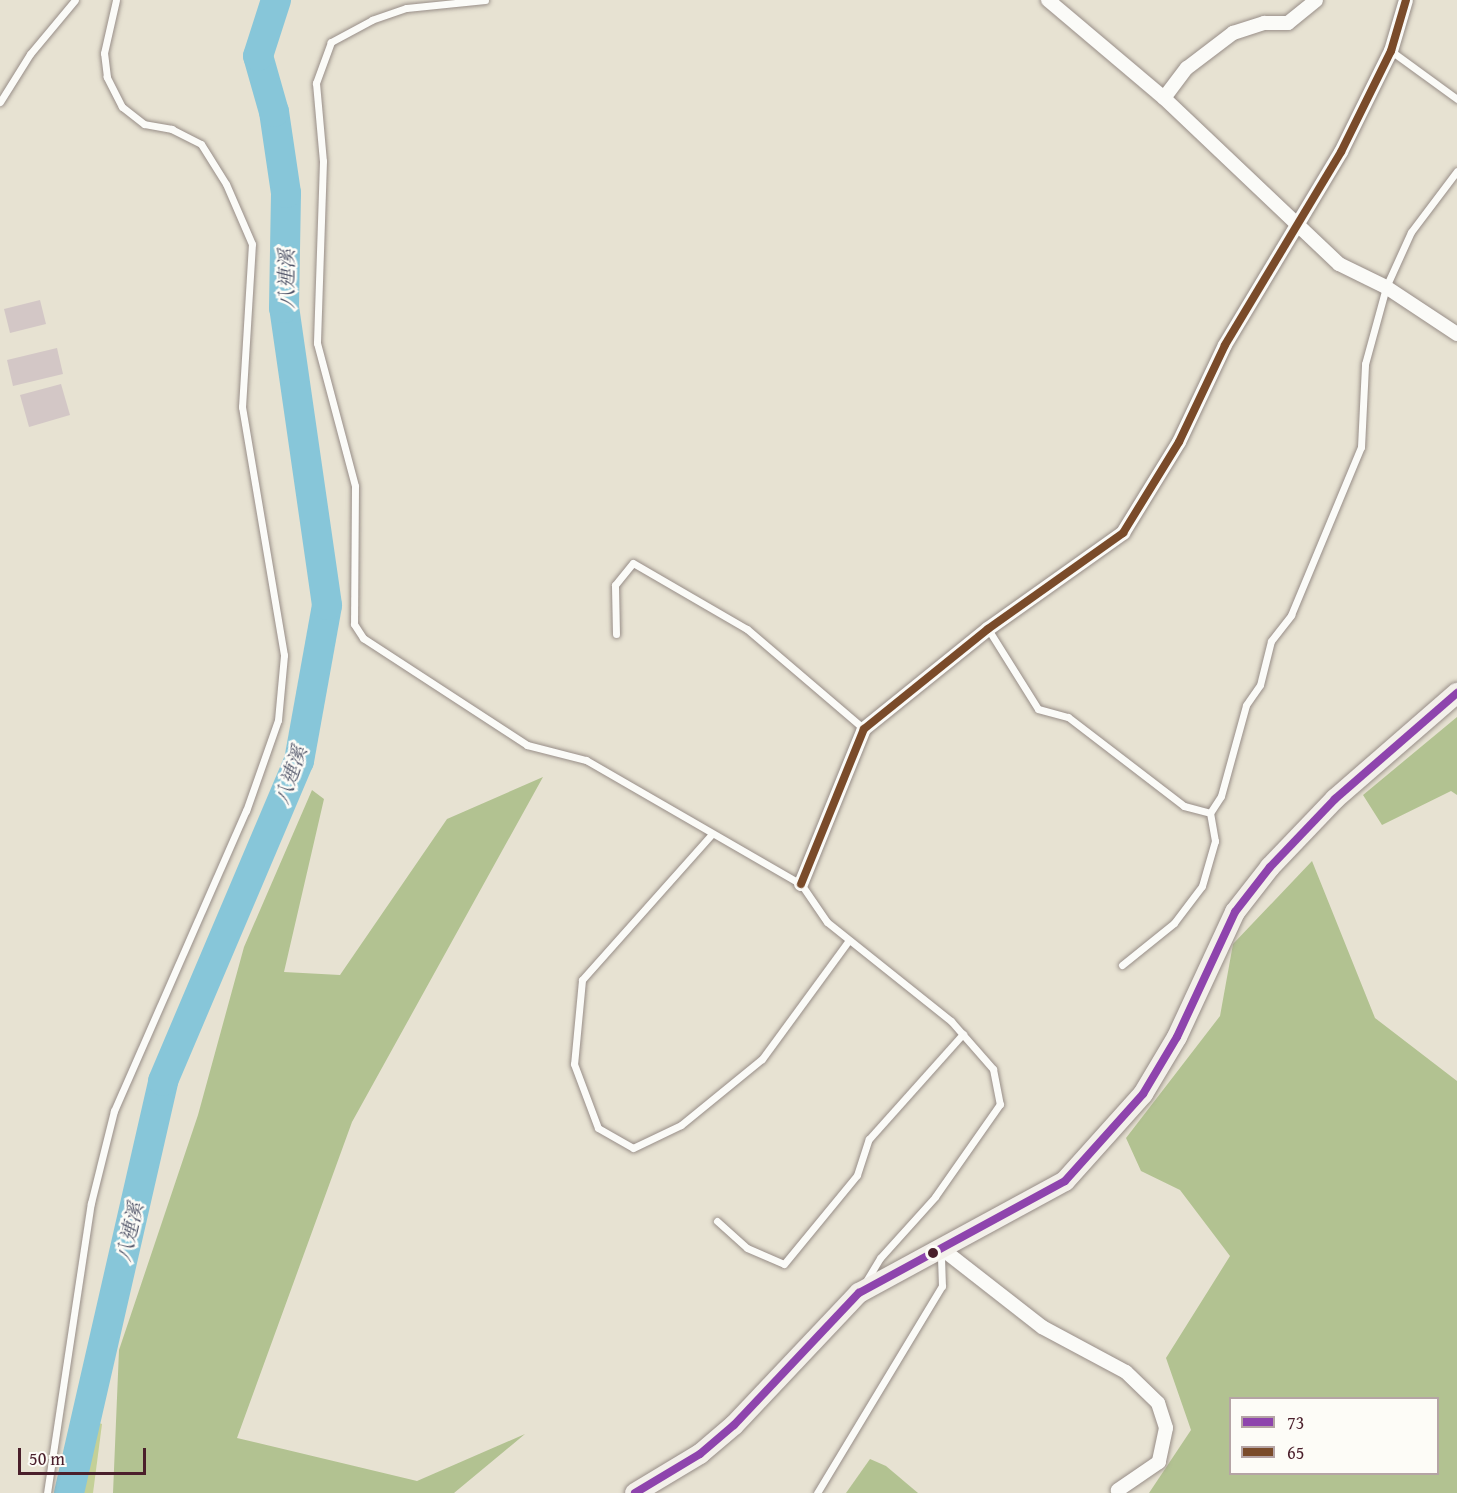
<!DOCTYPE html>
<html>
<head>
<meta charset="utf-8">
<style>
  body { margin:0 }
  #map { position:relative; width:1457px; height:1493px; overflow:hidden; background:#e7e2d2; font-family:"Gentium Book Plus","Noto Serif TC",serif }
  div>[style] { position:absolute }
  .green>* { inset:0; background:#c4d097 }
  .forest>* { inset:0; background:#b2c291 }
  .river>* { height:30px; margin:-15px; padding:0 15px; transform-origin:15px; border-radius:15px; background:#87c6d9 }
  .building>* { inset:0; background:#d3c7c6 }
  .roads { filter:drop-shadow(0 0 2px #988e88) drop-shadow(0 0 2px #988e88) }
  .service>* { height:7px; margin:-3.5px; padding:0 3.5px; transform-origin:3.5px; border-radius:3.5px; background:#fbfbf8 }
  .minor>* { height:14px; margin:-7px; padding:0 7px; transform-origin:7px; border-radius:7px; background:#fbfbf8 }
  .secondary>* { height:20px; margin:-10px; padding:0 10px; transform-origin:10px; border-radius:10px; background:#f3f0ea }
  .bus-1>* { height:8px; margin:-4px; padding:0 4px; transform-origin:4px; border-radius:4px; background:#8e44ad }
  .bus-2>* { height:8px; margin:-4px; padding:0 4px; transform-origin:4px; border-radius:4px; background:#7a4b2a }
  .dots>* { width:16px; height:16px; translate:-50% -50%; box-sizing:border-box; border:3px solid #fdfcf7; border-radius:50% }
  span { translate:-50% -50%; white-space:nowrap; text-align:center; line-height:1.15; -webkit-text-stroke:5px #fdfcf7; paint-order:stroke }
  .water-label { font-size:20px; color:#515569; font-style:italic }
  .legend { position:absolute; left:1229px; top:1397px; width:210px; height:78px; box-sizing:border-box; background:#fdfcf7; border:2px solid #b5a4a5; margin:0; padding:8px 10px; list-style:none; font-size:18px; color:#4a1f2b }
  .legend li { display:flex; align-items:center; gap:12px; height:30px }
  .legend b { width:30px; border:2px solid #b5a4a5 }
  .scale { position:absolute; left:18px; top:1448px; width:128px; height:27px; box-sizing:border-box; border:3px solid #4a1f2b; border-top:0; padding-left:8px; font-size:18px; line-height:21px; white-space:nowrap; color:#4a1f2b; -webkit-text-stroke:4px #fdfcf7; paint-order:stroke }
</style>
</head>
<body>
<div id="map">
  <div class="green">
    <i style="clip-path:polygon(73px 1414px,102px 1424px,93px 1493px,56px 1493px)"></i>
  </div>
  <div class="forest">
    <i style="clip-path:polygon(1457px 717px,1457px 795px,1451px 791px,1382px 825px,1363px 795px)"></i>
    <i style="clip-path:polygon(543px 777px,352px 1122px,237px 1438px,417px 1481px,525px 1434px,454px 1493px,113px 1493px,119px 1350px,198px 1115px,244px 947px,312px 790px,324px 799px,284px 972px,340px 975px,447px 819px)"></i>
    <i style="clip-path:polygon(evenodd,1312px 861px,1375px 1018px,1457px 1081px,1457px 1493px,1149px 1493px,1191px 1430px,1166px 1358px,1230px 1256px,1180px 1190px,1141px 1171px,1126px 1138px,1220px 1016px,1233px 944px,1312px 861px,1230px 1398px,1438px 1398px,1438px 1474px,1230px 1474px,1230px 1398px)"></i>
    <i style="clip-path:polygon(870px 1459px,886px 1466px,918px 1493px,846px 1493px)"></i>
  </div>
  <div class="river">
    <i style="left:69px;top:1493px;width:423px;rotate:-77.1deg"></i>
    <i style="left:163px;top:1081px;width:348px;rotate:-67deg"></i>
    <i style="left:299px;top:761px;width:158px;rotate:-79.8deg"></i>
    <i style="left:327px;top:605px;width:300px;rotate:-98.2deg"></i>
    <i style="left:284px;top:308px;width:115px;rotate:-89deg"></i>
    <i style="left:286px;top:193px;width:82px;rotate:-98.4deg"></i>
    <i style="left:274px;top:112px;width:58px;rotate:-105.9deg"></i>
    <i style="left:258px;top:56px;width:59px;rotate:-72.2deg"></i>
  </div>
  <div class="building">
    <i style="clip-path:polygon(40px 300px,46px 324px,10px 333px,4px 309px)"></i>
    <i style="clip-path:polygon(57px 348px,63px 374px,13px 386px,7px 360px)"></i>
    <i style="clip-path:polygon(61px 384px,70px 415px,29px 427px,20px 395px)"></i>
  </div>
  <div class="roads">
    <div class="service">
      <i style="left:485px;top:0;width:79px;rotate:174.2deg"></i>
      <i style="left:406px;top:8px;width:36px;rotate:161deg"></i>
      <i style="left:372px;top:20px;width:47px;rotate:151.8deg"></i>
      <i style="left:331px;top:42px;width:44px;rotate:110.1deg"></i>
      <i style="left:316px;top:83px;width:78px;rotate:84.9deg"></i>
      <i style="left:323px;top:161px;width:182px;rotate:91.9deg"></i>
      <i style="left:317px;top:343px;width:148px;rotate:75.1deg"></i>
      <i style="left:355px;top:486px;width:138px;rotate:90.4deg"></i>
      <i style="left:354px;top:624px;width:17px;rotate:57deg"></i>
      <i style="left:363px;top:638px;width:196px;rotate:33.1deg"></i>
      <i style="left:527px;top:745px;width:61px;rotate:14.3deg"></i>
      <i style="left:586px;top:760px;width:248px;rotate:30deg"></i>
      <i style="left:801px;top:884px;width:46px;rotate:55.6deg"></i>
      <i style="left:827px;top:922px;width:159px;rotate:38.6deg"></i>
      <i style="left:951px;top:1021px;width:64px;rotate:48.8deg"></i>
      <i style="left:993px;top:1069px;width:36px;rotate:79deg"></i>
      <i style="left:1000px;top:1104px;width:113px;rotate:125deg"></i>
      <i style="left:935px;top:1197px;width:82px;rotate:132deg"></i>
      <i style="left:880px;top:1258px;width:29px;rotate:121deg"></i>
      <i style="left:1391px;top:51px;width:82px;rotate:36deg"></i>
      <i style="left:0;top:102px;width:57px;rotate:-58deg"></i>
      <i style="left:30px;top:54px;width:70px;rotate:-50.2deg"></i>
      <i style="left:988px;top:629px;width:94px;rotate:58deg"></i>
      <i style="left:1038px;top:709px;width:31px;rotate:15deg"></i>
      <i style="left:1068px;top:717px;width:146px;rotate:37.5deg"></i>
      <i style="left:1184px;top:806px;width:27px;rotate:15deg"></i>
      <i style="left:616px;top:634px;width:49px;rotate:-91.2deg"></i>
      <i style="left:615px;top:585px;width:28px;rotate:-51deg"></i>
      <i style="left:633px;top:563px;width:132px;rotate:30.1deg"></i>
      <i style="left:747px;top:629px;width:154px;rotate:40.5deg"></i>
      <i style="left:711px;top:835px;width:194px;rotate:131.7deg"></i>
      <i style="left:582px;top:980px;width:84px;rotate:95.4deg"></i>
      <i style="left:574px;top:1064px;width:68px;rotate:69.4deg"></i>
      <i style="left:598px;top:1128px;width:40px;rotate:29.7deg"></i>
      <i style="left:633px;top:1148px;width:53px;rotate:-25.6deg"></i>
      <i style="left:681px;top:1125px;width:104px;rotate:-39.2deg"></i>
      <i style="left:762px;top:1059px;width:147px;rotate:-53.8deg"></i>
      <i style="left:1122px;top:965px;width:67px;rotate:-38.9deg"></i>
      <i style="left:1174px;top:923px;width:46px;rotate:-52.9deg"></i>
      <i style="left:1202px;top:886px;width:47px;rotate:-73.9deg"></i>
      <i style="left:1215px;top:841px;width:28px;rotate:-100deg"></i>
      <i style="left:1210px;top:813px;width:20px;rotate:-57deg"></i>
      <i style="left:1221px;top:796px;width:94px;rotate:-74.6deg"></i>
      <i style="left:1246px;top:705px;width:24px;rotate:-55deg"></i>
      <i style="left:1260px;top:685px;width:45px;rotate:-76deg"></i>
      <i style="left:1271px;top:641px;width:33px;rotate:-52deg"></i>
      <i style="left:1291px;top:615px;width:182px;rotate:-67.4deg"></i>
      <i style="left:1361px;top:447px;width:83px;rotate:-87.2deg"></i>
      <i style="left:1365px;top:364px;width:80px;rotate:-74.7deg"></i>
      <i style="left:1386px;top:287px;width:60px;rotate:-65.6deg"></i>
      <i style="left:1411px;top:232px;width:76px;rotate:-53deg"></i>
      <i style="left:717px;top:1221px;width:40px;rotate:42deg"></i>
      <i style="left:747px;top:1248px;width:40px;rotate:23.4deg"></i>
      <i style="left:784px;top:1264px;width:115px;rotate:-50.6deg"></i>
      <i style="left:857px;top:1175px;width:38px;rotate:-72deg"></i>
      <i style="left:869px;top:1139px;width:141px;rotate:-48.2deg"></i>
      <i style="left:47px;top:1493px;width:293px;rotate:-81.4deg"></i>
      <i style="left:91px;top:1203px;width:95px;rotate:-76deg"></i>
      <i style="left:114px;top:1111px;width:328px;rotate:-66.3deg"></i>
      <i style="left:246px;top:811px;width:96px;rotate:-70.6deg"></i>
      <i style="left:278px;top:720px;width:65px;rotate:-84.7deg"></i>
      <i style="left:284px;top:655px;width:252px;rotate:-99.6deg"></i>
      <i style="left:242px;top:407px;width:163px;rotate:-86.5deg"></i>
      <i style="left:252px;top:244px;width:65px;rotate:-113.4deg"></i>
      <i style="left:226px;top:184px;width:47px;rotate:-122deg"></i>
      <i style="left:201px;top:144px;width:33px;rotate:-153deg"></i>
      <i style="left:172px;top:129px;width:28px;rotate:-170deg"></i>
      <i style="left:144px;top:124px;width:28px;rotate:-142deg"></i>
      <i style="left:122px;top:107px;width:34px;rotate:-117deg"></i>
      <i style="left:107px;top:77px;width:24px;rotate:-97deg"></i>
      <i style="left:104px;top:53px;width:54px;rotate:-77.2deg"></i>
      <i style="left:817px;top:1493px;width:242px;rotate:-58.9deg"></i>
      <i style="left:942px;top:1286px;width:35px;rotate:-92deg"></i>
    </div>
    <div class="minor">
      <i style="left:1048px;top:0;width:152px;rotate:40.2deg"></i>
      <i style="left:1164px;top:98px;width:241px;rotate:43.5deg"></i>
      <i style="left:1339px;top:264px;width:52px;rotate:26.1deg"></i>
      <i style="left:1386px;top:287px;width:85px;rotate:33.5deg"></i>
      <i style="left:1164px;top:98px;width:38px;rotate:-53deg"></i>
      <i style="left:1187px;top:68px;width:58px;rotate:-37.3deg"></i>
      <i style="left:1233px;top:33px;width:33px;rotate:-18deg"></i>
      <i style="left:1264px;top:23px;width:24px"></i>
      <i style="left:1288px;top:23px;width:36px;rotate:-39deg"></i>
      <i style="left:801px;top:884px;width:167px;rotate:-67.9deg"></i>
      <i style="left:864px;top:729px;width:159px;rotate:-38.9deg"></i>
      <i style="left:988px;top:629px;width:166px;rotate:-35.4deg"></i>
      <i style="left:1123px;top:533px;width:107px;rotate:-58.4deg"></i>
      <i style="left:1179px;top:442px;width:107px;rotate:-64.6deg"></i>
      <i style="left:1225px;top:345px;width:225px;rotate:-59deg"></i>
      <i style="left:1341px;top:152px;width:113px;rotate:-63.7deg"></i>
      <i style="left:1391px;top:51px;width:53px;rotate:-73.6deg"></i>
      <i style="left:941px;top:1248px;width:128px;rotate:38deg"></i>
      <i style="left:1042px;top:1327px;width:95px;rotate:28.2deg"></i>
      <i style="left:1126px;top:1372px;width:45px;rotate:44.1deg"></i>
      <i style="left:1158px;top:1403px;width:26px;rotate:72deg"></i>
      <i style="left:1166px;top:1428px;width:35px;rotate:102deg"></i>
      <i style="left:1159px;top:1462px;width:50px;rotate:145.7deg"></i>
    </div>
    <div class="secondary">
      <i style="left:635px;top:1493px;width:76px;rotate:-31deg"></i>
      <i style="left:700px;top:1454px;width:45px;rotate:-40.5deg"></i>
      <i style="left:734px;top:1425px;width:182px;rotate:-46.6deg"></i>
      <i style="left:859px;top:1293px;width:234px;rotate:-28.5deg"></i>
      <i style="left:1065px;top:1181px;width:117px;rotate:-48.1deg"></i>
      <i style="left:1143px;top:1094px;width:66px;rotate:-59.2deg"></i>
      <i style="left:1177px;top:1037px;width:138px;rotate:-65.1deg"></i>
      <i style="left:1235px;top:912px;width:57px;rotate:-52.1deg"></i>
      <i style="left:1270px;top:867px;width:94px;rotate:-46.3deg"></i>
      <i style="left:1335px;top:799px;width:162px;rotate:-41deg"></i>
    </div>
  </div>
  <div class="bus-1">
    <i style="left:635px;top:1493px;width:76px;rotate:-31deg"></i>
    <i style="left:700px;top:1454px;width:45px;rotate:-40.5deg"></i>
    <i style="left:734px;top:1425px;width:182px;rotate:-46.6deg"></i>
    <i style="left:859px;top:1293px;width:234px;rotate:-28.5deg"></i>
    <i style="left:1065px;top:1181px;width:117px;rotate:-48.1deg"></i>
    <i style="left:1143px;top:1094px;width:66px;rotate:-59.2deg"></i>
    <i style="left:1177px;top:1037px;width:138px;rotate:-65.1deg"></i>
    <i style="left:1235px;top:912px;width:57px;rotate:-52.1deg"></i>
    <i style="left:1270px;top:867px;width:94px;rotate:-46.3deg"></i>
    <i style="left:1335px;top:799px;width:162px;rotate:-41deg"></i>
  </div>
  <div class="bus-2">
    <i style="left:801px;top:884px;width:167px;rotate:-67.9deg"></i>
    <i style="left:864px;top:729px;width:159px;rotate:-38.9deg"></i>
    <i style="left:988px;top:629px;width:166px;rotate:-35.4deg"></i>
    <i style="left:1123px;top:533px;width:107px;rotate:-58.4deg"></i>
    <i style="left:1179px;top:442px;width:107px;rotate:-64.6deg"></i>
    <i style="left:1225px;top:345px;width:225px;rotate:-59deg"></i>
    <i style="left:1341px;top:152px;width:113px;rotate:-63.7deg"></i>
    <i style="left:1391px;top:51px;width:53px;rotate:-73.6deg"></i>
  </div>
  <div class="dots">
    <i style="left:933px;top:1253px;background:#4a1f2b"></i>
  </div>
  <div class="water-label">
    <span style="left:286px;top:279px;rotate:-90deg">八連溪</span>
    <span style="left:290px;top:775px;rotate:-71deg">八連溪</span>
    <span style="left:129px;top:1232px;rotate:-77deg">八連溪</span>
  </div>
  <ul class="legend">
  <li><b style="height:8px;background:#8e44ad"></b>73</li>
  <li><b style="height:8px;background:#7a4b2a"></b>65</li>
  </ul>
  <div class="scale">50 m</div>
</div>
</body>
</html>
